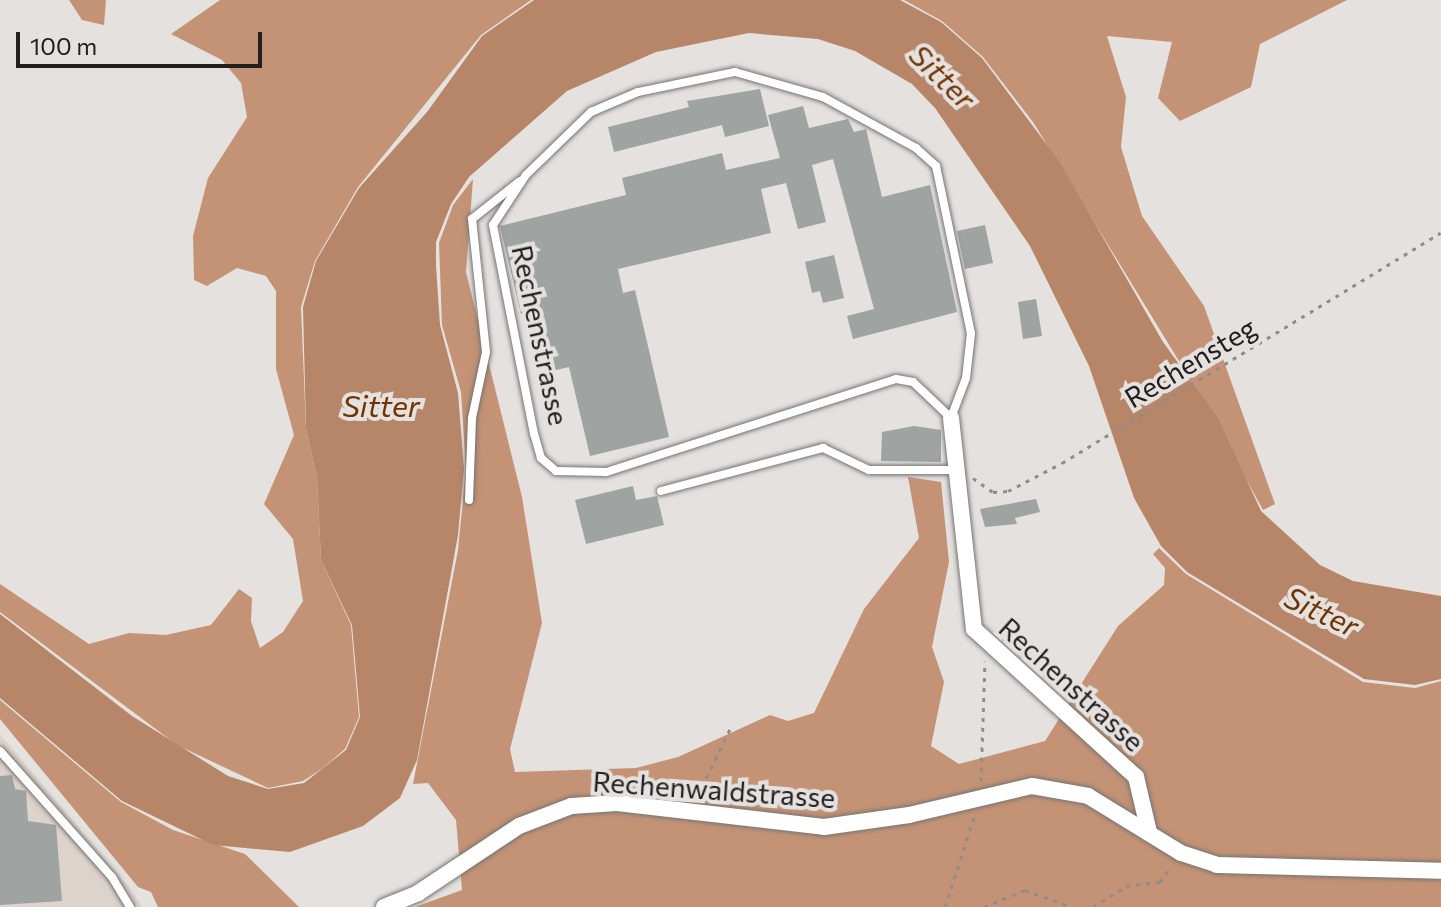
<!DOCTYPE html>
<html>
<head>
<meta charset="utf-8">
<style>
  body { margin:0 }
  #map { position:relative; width:1441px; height:907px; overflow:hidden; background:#e4e1df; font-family:Commissioner,sans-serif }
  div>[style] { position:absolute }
  .built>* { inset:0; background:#ddd3cd }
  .forest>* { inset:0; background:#c49375 }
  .water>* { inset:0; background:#b78669 }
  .building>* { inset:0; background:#9fa3a2 }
  .path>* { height:3px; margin-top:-1.5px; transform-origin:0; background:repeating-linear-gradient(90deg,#8f8d8b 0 4px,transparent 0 10px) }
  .roads { filter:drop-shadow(0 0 2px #777473) drop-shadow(0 0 2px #777473) }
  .lane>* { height:8px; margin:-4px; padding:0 4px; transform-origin:4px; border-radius:4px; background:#fff }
  .street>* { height:16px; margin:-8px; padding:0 8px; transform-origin:8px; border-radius:8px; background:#fff }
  span { translate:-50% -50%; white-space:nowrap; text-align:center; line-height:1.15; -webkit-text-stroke:8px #e4e1df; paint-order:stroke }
  .street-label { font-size:28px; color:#21201f }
  .water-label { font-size:30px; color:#713400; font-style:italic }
  .scale { position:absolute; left:16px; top:32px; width:246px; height:36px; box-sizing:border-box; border:4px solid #21201f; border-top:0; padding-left:10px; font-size:24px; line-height:28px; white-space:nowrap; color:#21201f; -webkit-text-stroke:6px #e4e1df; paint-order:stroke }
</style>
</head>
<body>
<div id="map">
  <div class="built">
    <i style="clip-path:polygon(0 734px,133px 892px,142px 907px,0 907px)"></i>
  </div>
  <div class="forest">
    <i style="clip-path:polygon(69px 0,106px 0,104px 25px,82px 20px)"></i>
    <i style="clip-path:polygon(220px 0,531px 0,481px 35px,358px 187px,315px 261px,301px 307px,306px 428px,317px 478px,321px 560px,351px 625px,359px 717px,345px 749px,323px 768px,303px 781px,268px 788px,177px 745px,0 612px,0 584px,89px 644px,129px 633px,166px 635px,211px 625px,239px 589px,252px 598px,251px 621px,260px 648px,283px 632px,303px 601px,293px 539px,264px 504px,294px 435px,276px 369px,276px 291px,266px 276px,237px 268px,207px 286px,194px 280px,193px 236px,208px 178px,247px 117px,241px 83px,222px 60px,171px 34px)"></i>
    <i style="clip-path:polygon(904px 0,1347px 0,1260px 44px,1251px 87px,1180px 121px,1158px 98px,1172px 42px,1107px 36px,1126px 97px,1121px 147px,1142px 216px,1204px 306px,1275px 504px,1263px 510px,1204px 402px,1033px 122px,983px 57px,942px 21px)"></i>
    <i style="clip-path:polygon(473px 179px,466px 272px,522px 497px,542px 623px,510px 749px,515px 772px,636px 768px,678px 757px,770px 715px,788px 721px,814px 713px,864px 609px,919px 538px,908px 477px,941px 482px,949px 562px,932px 647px,944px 682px,931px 746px,959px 764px,1045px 741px,1118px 626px,1164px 585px,1165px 568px,1153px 554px,1159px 548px,1186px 574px,1363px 682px,1415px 688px,1441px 681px,1441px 907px,415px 907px,462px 890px,456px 820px,428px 783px,413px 784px,458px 550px,466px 469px,461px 392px,442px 325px,439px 243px,453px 205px)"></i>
    <i style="clip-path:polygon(0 700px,121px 802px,173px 830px,245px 854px,299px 907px,158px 907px,151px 892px,138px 887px,0 719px)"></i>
  </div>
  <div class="water">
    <i style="clip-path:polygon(534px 0,900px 0,941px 22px,982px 58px,1059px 161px,1163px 342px,1218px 418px,1261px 511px,1320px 565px,1353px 581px,1441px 596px,1441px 679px,1415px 685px,1364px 679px,1187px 572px,1161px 546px,1134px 498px,1089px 366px,1030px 246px,935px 108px,912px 84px,855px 51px,818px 39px,749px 33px,656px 52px,567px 91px,469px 177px,451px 204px,436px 242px,436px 266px,440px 325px,458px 393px,464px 469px,458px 535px,417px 760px,400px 798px,363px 826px,290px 852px,213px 845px,122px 801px,0 698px,0 614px,132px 716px,228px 776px,268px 789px,304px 783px,346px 750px,360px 717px,352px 625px,321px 560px,317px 478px,306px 428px,303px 307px,316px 261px,359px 188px,427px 112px,482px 36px)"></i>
  </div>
  <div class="building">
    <i style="clip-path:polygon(760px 89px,769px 126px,725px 137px,722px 125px,614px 152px,608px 127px,689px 107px,687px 101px)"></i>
    <i style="clip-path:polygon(803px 106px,809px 128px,848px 119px,854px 132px,866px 129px,882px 197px,930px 185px,957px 312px,853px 339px,847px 316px,874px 309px,833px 159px,812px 165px,826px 222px,798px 229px,786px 183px,761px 189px,771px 233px,618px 269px,623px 293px,635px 290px,669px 437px,590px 456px,569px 367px,547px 372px,532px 311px,521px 314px,500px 226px,626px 195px,622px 178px,722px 153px,726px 170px,780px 158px,768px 115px)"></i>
    <i style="clip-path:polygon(985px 225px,993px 263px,965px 269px,957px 231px)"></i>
    <i style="clip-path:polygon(834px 255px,844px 298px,823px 303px,820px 291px,812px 293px,805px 262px)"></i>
    <i style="clip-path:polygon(1036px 299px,1042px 336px,1023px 339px,1018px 302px)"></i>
    <i style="clip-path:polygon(914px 426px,941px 430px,941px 462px,881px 461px,882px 432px)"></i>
    <i style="clip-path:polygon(633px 486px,636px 500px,657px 496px,664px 525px,586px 544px,575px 500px)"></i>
    <i style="clip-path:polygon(1036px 499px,1040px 512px,1015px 518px,1017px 524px,985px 527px,980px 509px)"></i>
    <i style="clip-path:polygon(12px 775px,15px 789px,26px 791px,28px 821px,56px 825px,62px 901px,0 905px,0 776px)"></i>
  </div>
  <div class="path">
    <i style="left:973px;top:478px;width:24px;rotate:35deg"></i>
    <i style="left:993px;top:492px;width:15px;rotate:-4deg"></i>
    <i style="left:1008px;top:491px;width:61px;rotate:-27.4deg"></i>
    <i style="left:1062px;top:463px;width:443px;rotate:-31.3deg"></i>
    <i style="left:981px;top:781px;width:120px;rotate:-88.1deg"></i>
    <i style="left:706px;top:797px;width:11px;rotate:-112deg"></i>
    <i style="left:702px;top:787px;width:69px;rotate:-64.2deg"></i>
    <i style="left:945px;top:907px;width:95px;rotate:-72.1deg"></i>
    <i style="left:984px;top:907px;width:44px;rotate:-22.5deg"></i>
    <i style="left:1025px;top:890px;width:50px;rotate:19.9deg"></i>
    <i style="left:1093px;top:907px;width:39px;rotate:-32deg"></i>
    <i style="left:1126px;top:886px;width:34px;rotate:-7deg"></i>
    <i style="left:1160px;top:882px;width:19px;rotate:-54deg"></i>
  </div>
  <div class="roads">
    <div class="lane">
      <i style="left:735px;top:72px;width:91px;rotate:15.9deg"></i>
      <i style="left:823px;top:97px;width:106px;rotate:28.7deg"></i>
      <i style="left:916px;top:148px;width:27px;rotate:42deg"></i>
      <i style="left:936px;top:166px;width:171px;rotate:78.2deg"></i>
      <i style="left:971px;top:333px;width:45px;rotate:96.3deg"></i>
      <i style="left:966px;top:378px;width:43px;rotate:110.6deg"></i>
      <i style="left:951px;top:418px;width:52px;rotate:-136.5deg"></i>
      <i style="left:913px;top:382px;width:17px;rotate:-170deg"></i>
      <i style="left:896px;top:379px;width:305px;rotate:162.2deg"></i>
      <i style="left:606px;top:472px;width:50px;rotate:-178.9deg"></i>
      <i style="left:556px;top:471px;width:20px;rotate:-139deg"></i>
      <i style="left:541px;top:458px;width:25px;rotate:-106deg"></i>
      <i style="left:534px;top:434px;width:213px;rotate:-101.1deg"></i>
      <i style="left:493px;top:225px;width:60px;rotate:-56.6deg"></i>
      <i style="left:526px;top:175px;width:91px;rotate:-44.1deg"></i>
      <i style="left:591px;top:112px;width:51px;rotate:-23.1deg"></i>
      <i style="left:638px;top:92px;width:99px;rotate:-11.7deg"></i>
      <i style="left:661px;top:491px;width:168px;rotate:-14.9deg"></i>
      <i style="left:823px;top:448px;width:51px;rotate:25.6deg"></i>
      <i style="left:869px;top:470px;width:86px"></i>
      <i style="left:469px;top:500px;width:82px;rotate:-87.9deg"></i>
      <i style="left:472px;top:418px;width:67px;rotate:-78deg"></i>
      <i style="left:486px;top:352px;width:134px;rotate:-96deg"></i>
      <i style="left:472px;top:219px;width:61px;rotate:-38.4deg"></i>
      <i style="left:0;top:751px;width:169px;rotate:48.4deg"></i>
      <i style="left:112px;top:877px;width:35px;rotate:59deg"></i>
    </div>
    <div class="street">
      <i style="left:951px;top:418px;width:212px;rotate:83.8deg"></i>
      <i style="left:974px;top:629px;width:219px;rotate:42.4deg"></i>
      <i style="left:1136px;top:777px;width:57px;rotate:76.7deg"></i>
      <i style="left:384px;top:907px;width:37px;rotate:-22deg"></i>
      <i style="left:418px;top:893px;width:121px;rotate:-33.6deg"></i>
      <i style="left:519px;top:826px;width:56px;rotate:-21deg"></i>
      <i style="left:571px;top:806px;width:46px;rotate:-3.7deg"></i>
      <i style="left:617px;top:803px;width:208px;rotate:6.6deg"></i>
      <i style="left:824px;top:827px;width:86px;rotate:-8deg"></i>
      <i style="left:909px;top:815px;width:126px;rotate:-13.3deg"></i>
      <i style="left:1032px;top:786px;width:57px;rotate:10.1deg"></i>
      <i style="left:1088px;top:796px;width:109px;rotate:31.5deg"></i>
      <i style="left:1181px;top:853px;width:38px;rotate:18deg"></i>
      <i style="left:1217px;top:865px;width:224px;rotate:1.5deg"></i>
    </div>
  </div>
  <div class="street-label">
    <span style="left:541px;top:335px;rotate:78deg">Rechenstrasse</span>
    <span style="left:1190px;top:362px;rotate:-31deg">Rechensteg</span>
    <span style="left:1072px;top:684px;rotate:42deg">Rechenstrasse</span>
    <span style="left:714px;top:789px;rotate:4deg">Rechenwaldstrasse</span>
  </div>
  <div class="water-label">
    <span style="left:943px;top:76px;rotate:44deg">Sitter</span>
    <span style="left:381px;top:405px">Sitter</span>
    <span style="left:1322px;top:611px;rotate:25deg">Sitter</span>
  </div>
  <div class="scale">100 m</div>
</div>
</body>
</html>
